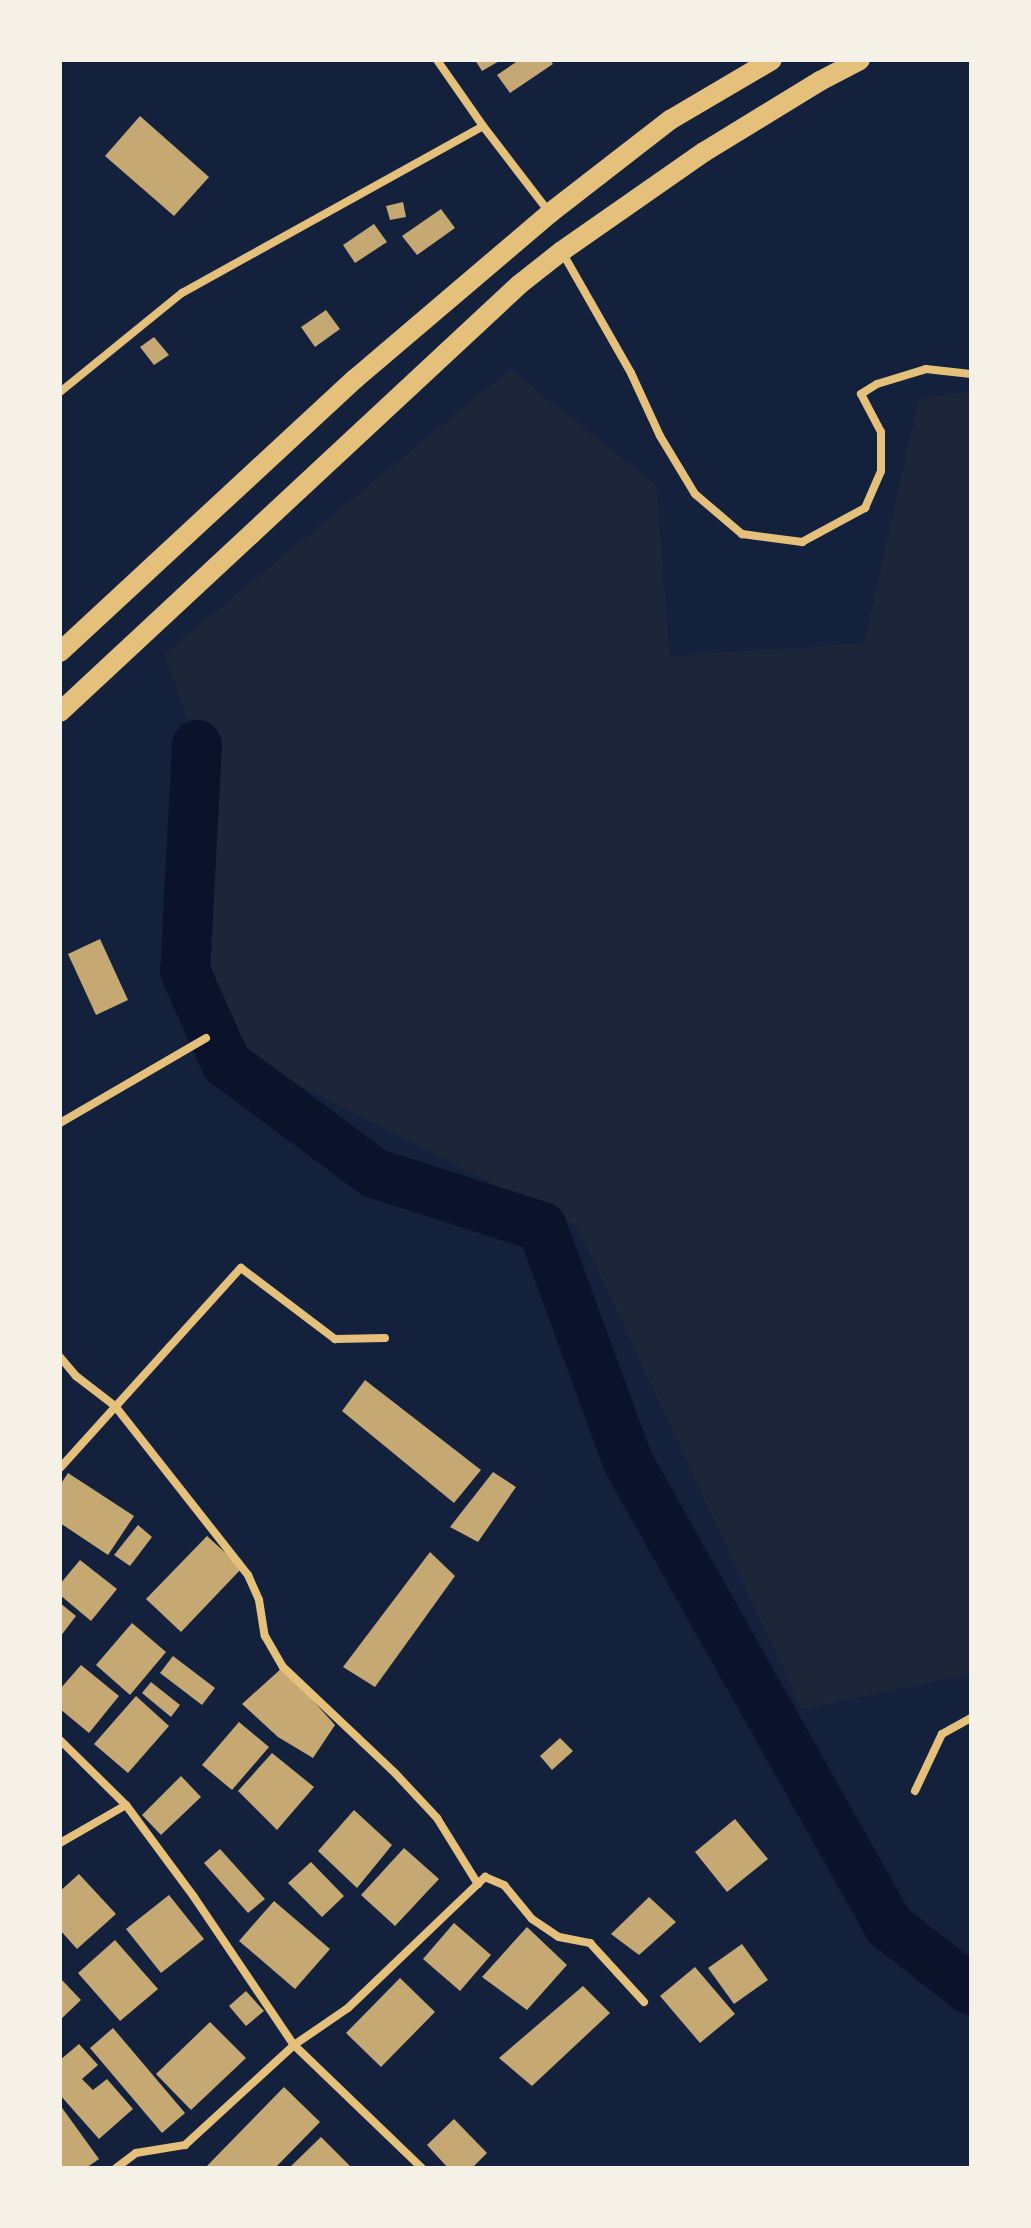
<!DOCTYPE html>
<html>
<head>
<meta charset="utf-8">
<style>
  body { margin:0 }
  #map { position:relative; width:1031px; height:2228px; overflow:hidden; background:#14213d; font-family:"Fira Sans Condensed",sans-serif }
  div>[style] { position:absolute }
  .green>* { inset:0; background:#1d2539 }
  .river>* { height:50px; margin:-25px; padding:0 25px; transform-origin:25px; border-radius:25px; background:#0b132b }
  .building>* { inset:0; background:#c6a872 }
  .minor>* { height:8px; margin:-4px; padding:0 4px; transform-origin:4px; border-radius:4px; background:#e5c07b }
  .primary>* { height:20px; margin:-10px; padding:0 10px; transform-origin:10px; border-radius:10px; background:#e5c07b }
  span { translate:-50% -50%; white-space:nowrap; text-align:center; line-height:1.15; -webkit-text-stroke:6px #f6f1e7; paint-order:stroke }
  .frame { position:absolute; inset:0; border:62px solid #f6f1e7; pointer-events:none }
</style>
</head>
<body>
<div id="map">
  <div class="green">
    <i style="clip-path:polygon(510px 369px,656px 485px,670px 656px,864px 643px,919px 399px,971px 391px,971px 1674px,802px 1709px,578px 1227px,206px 1038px,197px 745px,164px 654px)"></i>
  </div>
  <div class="river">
    <i style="left:197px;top:745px;width:226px;rotate:93deg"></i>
    <i style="left:185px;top:971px;width:101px;rotate:66deg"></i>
    <i style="left:226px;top:1063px;width:184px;rotate:36.6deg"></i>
    <i style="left:374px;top:1173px;width:176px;rotate:17.8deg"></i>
    <i style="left:542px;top:1227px;width:250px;rotate:69.9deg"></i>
    <i style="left:628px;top:1462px;width:532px;rotate:60.64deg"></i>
    <i style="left:889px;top:1926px;width:104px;rotate:38deg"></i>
  </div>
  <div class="building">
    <i style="clip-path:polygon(475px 60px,501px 60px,482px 71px)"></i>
    <i style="clip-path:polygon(519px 60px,550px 60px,553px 64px,510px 93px,497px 75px)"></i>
    <i style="clip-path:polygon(140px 116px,209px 177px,174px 216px,105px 156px)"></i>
    <i style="clip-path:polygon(403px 202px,406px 217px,390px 220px,386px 206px)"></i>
    <i style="clip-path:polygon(441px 209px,455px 228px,417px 255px,402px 236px)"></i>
    <i style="clip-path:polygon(374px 224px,387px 242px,355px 263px,343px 245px)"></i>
    <i style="clip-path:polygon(326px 310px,340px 329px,315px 347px,301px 327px)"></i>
    <i style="clip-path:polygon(154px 337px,169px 355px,154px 365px,140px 347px)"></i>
    <i style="clip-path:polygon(100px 939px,128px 1000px,96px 1015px,68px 954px)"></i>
    <i style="clip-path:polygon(365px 1380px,481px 1470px,454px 1503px,342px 1411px)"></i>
    <i style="clip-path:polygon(493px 1472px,516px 1487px,478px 1542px,450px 1527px)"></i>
    <i style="clip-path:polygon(68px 1473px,134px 1516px,108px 1555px,60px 1523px,60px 1485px)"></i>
    <i style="clip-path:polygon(138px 1525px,152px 1537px,130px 1566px,114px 1555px)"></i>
    <i style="clip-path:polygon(207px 1536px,242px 1568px,181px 1632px,146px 1599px)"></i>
    <i style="clip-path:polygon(430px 1552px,455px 1576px,375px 1687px,343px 1667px)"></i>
    <i style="clip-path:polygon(80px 1560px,117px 1589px,91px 1621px,60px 1595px,60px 1584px)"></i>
    <i style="clip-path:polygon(60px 1603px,76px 1616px,60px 1637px)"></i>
    <i style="clip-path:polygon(132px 1623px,166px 1652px,130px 1695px,96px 1665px)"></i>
    <i style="clip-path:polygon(173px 1656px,215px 1688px,202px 1705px,160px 1673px)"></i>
    <i style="clip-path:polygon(81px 1665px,119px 1696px,89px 1733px,60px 1709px,60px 1689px)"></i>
    <i style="clip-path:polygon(283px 1667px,335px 1725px,313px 1758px,278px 1737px,242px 1704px)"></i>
    <i style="clip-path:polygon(151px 1682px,180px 1705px,171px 1717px,142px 1693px)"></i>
    <i style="clip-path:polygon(136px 1696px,169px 1726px,128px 1773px,94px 1744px)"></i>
    <i style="clip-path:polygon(239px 1722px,269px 1747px,232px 1790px,202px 1765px)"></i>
    <i style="clip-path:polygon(560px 1738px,573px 1751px,552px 1770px,540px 1756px)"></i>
    <i style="clip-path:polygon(272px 1753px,314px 1787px,277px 1830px,238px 1791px)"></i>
    <i style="clip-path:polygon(181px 1776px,201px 1797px,161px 1835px,142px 1815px)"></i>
    <i style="clip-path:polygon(354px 1810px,392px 1845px,357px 1888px,318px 1851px)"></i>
    <i style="clip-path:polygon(735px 1819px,768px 1859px,727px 1892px,695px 1852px)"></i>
    <i style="clip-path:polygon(404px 1848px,439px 1879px,395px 1926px,361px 1895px)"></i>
    <i style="clip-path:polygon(220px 1849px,265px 1899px,248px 1913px,204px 1863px)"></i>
    <i style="clip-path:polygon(311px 1862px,344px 1896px,322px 1917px,288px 1883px)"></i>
    <i style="clip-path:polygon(79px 1874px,116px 1914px,77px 1949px,60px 1930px,60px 1891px)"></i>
    <i style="clip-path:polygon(169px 1895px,204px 1939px,161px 1973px,126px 1929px)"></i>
    <i style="clip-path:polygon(649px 1897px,676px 1922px,639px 1955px,611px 1934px)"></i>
    <i style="clip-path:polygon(274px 1901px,330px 1949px,295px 1989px,239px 1941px)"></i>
    <i style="clip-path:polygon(454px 1923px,491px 1955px,460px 1991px,423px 1959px)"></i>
    <i style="clip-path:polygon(527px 1927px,567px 1965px,527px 2010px,482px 1977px)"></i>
    <i style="clip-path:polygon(115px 1940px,158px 1989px,120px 2021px,78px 1973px)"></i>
    <i style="clip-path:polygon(742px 1944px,768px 1980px,734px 2004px,708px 1968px)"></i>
    <i style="clip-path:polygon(695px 1967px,735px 2014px,700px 2043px,660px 1996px)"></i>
    <i style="clip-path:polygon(60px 1978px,81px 2000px,60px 2020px)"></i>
    <i style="clip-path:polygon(400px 1978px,435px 2012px,381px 2067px,346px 2033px)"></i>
    <i style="clip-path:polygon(583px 1986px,610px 2013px,532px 2086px,499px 2058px)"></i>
    <i style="clip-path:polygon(246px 1991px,264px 2011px,246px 2026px,229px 2006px)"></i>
    <i style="clip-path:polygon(210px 2022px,246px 2058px,191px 2110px,156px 2074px)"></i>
    <i style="clip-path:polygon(113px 2028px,185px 2113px,162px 2133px,90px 2048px)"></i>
    <i style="clip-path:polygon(79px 2044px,98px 2065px,82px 2079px,93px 2090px,107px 2079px,133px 2109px,99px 2139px,60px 2095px,60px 2060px)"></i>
    <i style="clip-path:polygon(284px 2087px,320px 2122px,275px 2168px,205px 2168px)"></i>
    <i style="clip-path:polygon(60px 2105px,99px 2159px,86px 2168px,60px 2168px)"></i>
    <i style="clip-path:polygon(454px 2119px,487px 2153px,472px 2168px,448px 2168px,427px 2145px)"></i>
    <i style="clip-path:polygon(321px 2137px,352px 2168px,289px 2168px)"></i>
  </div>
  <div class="minor">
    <i style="left:437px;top:60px;width:80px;rotate:55.1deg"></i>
    <i style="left:562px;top:252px;width:139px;rotate:60.3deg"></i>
    <i style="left:631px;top:373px;width:69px;rotate:65.3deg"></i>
    <i style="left:660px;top:436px;width:68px;rotate:58.9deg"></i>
    <i style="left:695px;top:494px;width:62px;rotate:40.4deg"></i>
    <i style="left:742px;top:534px;width:61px;rotate:7.6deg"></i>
    <i style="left:802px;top:542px;width:72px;rotate:-28.4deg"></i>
    <i style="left:865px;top:508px;width:40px;rotate:-66.6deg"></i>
    <i style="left:881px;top:471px;width:39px;rotate:-90deg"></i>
    <i style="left:881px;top:432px;width:43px;rotate:-117.8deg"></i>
    <i style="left:861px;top:394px;width:19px;rotate:-32deg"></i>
    <i style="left:877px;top:384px;width:51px;rotate:-17deg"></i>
    <i style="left:926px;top:369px;width:45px;rotate:6.3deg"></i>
    <i style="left:60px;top:392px;width:157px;rotate:-39.1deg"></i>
    <i style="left:182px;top:293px;width:344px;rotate:-29deg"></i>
    <i style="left:483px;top:126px;width:108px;rotate:52.5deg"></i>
    <i style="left:60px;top:1123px;width:169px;rotate:-30.2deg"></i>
    <i style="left:60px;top:1357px;width:25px;rotate:50deg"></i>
    <i style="left:76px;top:1376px;width:49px;rotate:37.6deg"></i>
    <i style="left:115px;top:1406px;width:215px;rotate:51.8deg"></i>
    <i style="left:248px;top:1575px;width:27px;rotate:66deg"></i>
    <i style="left:259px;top:1600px;width:36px;rotate:81deg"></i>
    <i style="left:265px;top:1636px;width:36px;rotate:60deg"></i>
    <i style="left:283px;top:1667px;width:154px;rotate:43.4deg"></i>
    <i style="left:395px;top:1773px;width:62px;rotate:47deg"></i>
    <i style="left:437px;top:1818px;width:78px;rotate:58.2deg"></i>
    <i style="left:60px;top:1468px;width:270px;rotate:-47.9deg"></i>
    <i style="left:241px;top:1268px;width:118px;rotate:37.1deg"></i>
    <i style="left:335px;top:1339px;width:50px;rotate:-1.1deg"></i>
    <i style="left:60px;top:1740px;width:93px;rotate:44.6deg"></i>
    <i style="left:126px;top:1805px;width:114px;rotate:53.5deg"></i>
    <i style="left:194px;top:1897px;width:179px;rotate:56deg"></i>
    <i style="left:294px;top:2045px;width:178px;rotate:43.9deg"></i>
    <i style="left:915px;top:1791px;width:63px;rotate:-64.7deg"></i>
    <i style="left:942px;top:1734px;width:33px;rotate:-29deg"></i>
    <i style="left:60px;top:1843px;width:76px;rotate:-29.9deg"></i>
    <i style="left:116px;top:2168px;width:25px;rotate:-37deg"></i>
    <i style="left:136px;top:2153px;width:50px;rotate:-9.3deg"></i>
    <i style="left:185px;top:2145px;width:148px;rotate:-42.5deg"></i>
    <i style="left:294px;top:2045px;width:65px;rotate:-34.4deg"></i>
    <i style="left:348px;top:2008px;width:190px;rotate:-43.7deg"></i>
    <i style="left:485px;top:1877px;width:21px;rotate:23deg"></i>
    <i style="left:504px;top:1885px;width:44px;rotate:50.5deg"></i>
    <i style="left:532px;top:1919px;width:32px;rotate:34deg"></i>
    <i style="left:559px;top:1937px;width:32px;rotate:11deg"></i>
    <i style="left:590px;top:1943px;width:80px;rotate:47.5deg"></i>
  </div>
  <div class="primary">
    <i style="left:60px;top:652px;width:402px;rotate:-42.8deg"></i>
    <i style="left:355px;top:379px;width:256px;rotate:-40.4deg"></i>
    <i style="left:550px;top:213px;width:152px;rotate:-37.8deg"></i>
    <i style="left:670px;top:120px;width:118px;rotate:-30.5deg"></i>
    <i style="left:60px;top:712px;width:628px;rotate:-42.94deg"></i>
    <i style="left:520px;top:284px;width:53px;rotate:-38.2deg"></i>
    <i style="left:562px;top:251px;width:173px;rotate:-34.9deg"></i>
    <i style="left:704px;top:152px;width:136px;rotate:-31.5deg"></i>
    <i style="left:820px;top:81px;width:45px;rotate:-27.7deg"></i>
  </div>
  <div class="frame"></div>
</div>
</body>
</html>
